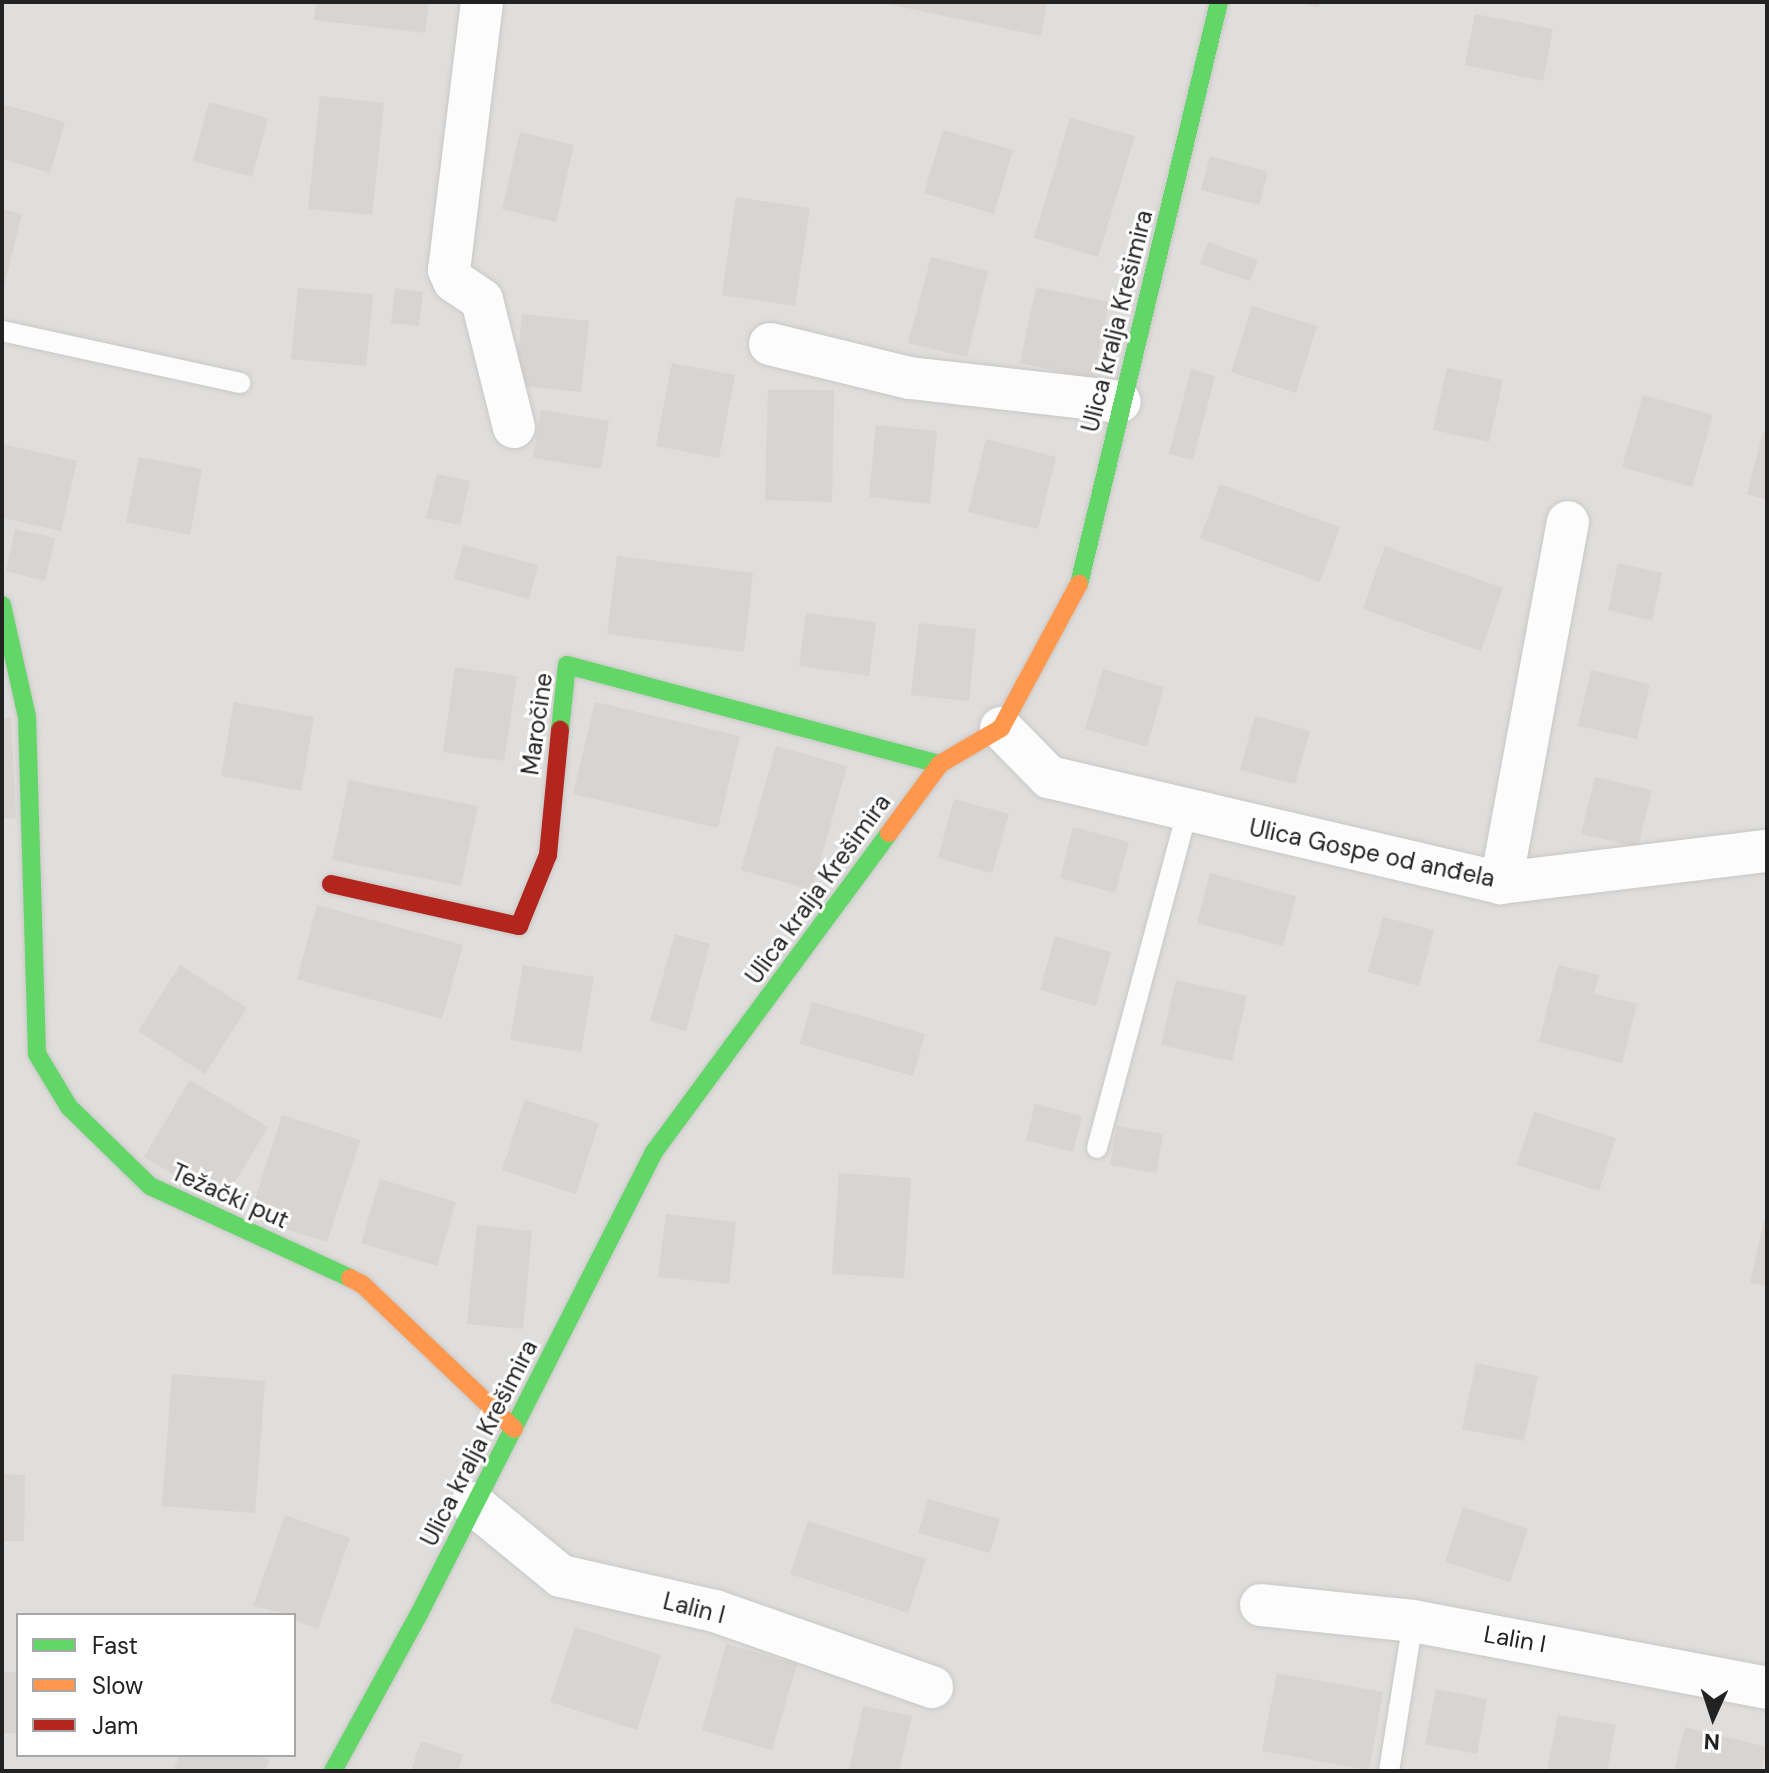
<!DOCTYPE html>
<html>
<head>
<meta charset="utf-8">
<style>
  body { margin:0 }
  #map { position:relative; width:1769px; height:1773px; overflow:hidden; background:#f0eeeb; font-family:"DM Sans",sans-serif }
  div>[style] { position:absolute }
  .residential>* { inset:0; background:#dfdedc }
  .building>* { inset:0; background:#d7d4d2 }
  .roads { filter:drop-shadow(0 0 2px #c9c8c7) drop-shadow(0 0 2px #c9c8c7) }
  .lane>* { height:20px; margin:-10px; padding:0 10px; transform-origin:10px; border-radius:10px; background:#fdfcfc }
  .street>* { height:42px; margin:-21px; padding:0 21px; transform-origin:21px; border-radius:21px; background:#fdfcfc }
  .fast>* { height:18px; margin:-9px; padding:0 9px; transform-origin:9px; border-radius:9px; background:#63d668 }
  .slow>* { height:18px; margin:-9px; padding:0 9px; transform-origin:9px; border-radius:9px; background:#ff974d }
  .jam>* { height:18px; margin:-9px; padding:0 9px; transform-origin:9px; border-radius:9px; background:#b3261e }
  span { translate:-50% -50%; white-space:nowrap; text-align:center; line-height:1.15; -webkit-text-stroke:6px #fff; paint-order:stroke }
  .street-label { font-size:24px; color:#222 }
  .frame { position:absolute; inset:0; border:4px solid #222; pointer-events:none }
  .legend { position:absolute; left:16px; top:1613px; width:280px; height:144px; box-sizing:border-box; background:#fff; border:2px solid #a7a7a7; margin:0; padding:10px 14px; list-style:none; font-size:24px; color:#222 }
  .legend li { display:flex; align-items:center; gap:16px; height:40px }
  .legend b { width:40px; border:2px solid #a7a7a7 }
  .north { position:absolute; left:1673px; top:1677px; width:80px; height:80px; -webkit-text-stroke:6px #fff; paint-order:stroke; rotate:183deg; font-size:22px; font-weight:700; line-height:32px; text-align:center; color:#222 }
  .north::after { content:''; display:block; margin:auto; width:28px; height:36px; background:#222; clip-path:polygon(50% 0,100% 100%,50% 72%,0 100%) }
</style>
</head>
<body>
<div id="map">
  <div class="residential">
    <i style="clip-path:polygon(evenodd,2px 2px,1767px 2px,1767px 1771px,2px 1771px,2px 2px,18px 1615px,294px 1615px,294px 1755px,18px 1755px,18px 1615px)"></i>
  </div>
  <div class="building">
    <i style="clip-path:polygon(316px 2px,429px 2px,425px 33px,314px 20px)"></i>
    <i style="clip-path:polygon(878px 2px,1047px 2px,1041px 36px)"></i>
    <i style="clip-path:polygon(1300px 2px,1320px 2px,1319px 8px)"></i>
    <i style="clip-path:polygon(1475px 14px,1553px 29px,1543px 81px,1465px 65px)"></i>
    <i style="clip-path:polygon(320px 96px,384px 103px,372px 215px,308px 209px)"></i>
    <i style="clip-path:polygon(209px 102px,268px 118px,252px 177px,193px 161px)"></i>
    <i style="clip-path:polygon(2px 104px,65px 122px,50px 173px,2px 159px)"></i>
    <i style="clip-path:polygon(1070px 118px,1135px 136px,1098px 257px,1034px 238px)"></i>
    <i style="clip-path:polygon(943px 130px,1013px 150px,994px 214px,924px 193px)"></i>
    <i style="clip-path:polygon(520px 132px,574px 145px,556px 222px,502px 209px)"></i>
    <i style="clip-path:polygon(1210px 156px,1268px 172px,1259px 205px,1201px 190px)"></i>
    <i style="clip-path:polygon(736px 197px,810px 208px,795px 306px,722px 295px)"></i>
    <i style="clip-path:polygon(2px 209px,22px 214px,3px 291px,2px 291px)"></i>
    <i style="clip-path:polygon(1208px 242px,1258px 260px,1250px 281px,1200px 264px)"></i>
    <i style="clip-path:polygon(931px 257px,988px 271px,967px 357px,908px 343px)"></i>
    <i style="clip-path:polygon(1036px 287px,1109px 302px,1093px 379px,1020px 363px)"></i>
    <i style="clip-path:polygon(298px 288px,373px 294px,366px 366px,291px 359px)"></i>
    <i style="clip-path:polygon(395px 288px,423px 292px,419px 326px,391px 323px)"></i>
    <i style="clip-path:polygon(1252px 306px,1317px 326px,1296px 393px,1231px 372px)"></i>
    <i style="clip-path:polygon(522px 314px,589px 321px,581px 392px,515px 385px)"></i>
    <i style="clip-path:polygon(672px 363px,735px 375px,719px 458px,656px 446px)"></i>
    <i style="clip-path:polygon(1447px 368px,1503px 380px,1489px 442px,1433px 430px)"></i>
    <i style="clip-path:polygon(1191px 369px,1215px 376px,1193px 460px,1169px 454px)"></i>
    <i style="clip-path:polygon(768px 390px,834px 390px,832px 502px,765px 500px)"></i>
    <i style="clip-path:polygon(1643px 395px,1713px 415px,1692px 487px,1622px 467px)"></i>
    <i style="clip-path:polygon(541px 410px,609px 421px,601px 469px,533px 458px)"></i>
    <i style="clip-path:polygon(876px 425px,937px 431px,930px 504px,869px 497px)"></i>
    <i style="clip-path:polygon(1763px 432px,1767px 433px,1767px 500px,1747px 494px)"></i>
    <i style="clip-path:polygon(986px 439px,1056px 457px,1038px 529px,968px 512px)"></i>
    <i style="clip-path:polygon(2px 444px,77px 461px,61px 531px,2px 518px)"></i>
    <i style="clip-path:polygon(139px 457px,202px 469px,190px 535px,126px 522px)"></i>
    <i style="clip-path:polygon(437px 474px,470px 481px,460px 525px,426px 518px)"></i>
    <i style="clip-path:polygon(1220px 484px,1340px 527px,1320px 582px,1200px 538px)"></i>
    <i style="clip-path:polygon(15px 529px,55px 538px,45px 581px,6px 571px)"></i>
    <i style="clip-path:polygon(463px 545px,538px 565px,529px 599px,454px 579px)"></i>
    <i style="clip-path:polygon(1385px 546px,1503px 588px,1481px 651px,1363px 609px)"></i>
    <i style="clip-path:polygon(617px 556px,753px 573px,744px 652px,607px 634px)"></i>
    <i style="clip-path:polygon(1618px 563px,1662px 573px,1652px 621px,1608px 610px)"></i>
    <i style="clip-path:polygon(806px 613px,876px 622px,869px 676px,799px 666px)"></i>
    <i style="clip-path:polygon(919px 623px,976px 629px,969px 701px,911px 695px)"></i>
    <i style="clip-path:polygon(455px 667px,517px 676px,504px 761px,443px 752px)"></i>
    <i style="clip-path:polygon(1103px 669px,1164px 687px,1147px 747px,1085px 729px)"></i>
    <i style="clip-path:polygon(1591px 670px,1650px 684px,1637px 739px,1578px 726px)"></i>
    <i style="clip-path:polygon(234px 702px,314px 717px,301px 791px,221px 776px)"></i>
    <i style="clip-path:polygon(595px 702px,740px 736px,718px 828px,573px 794px)"></i>
    <i style="clip-path:polygon(1255px 716px,1310px 731px,1295px 784px,1240px 770px)"></i>
    <i style="clip-path:polygon(11px 717px,16px 818px,2px 819px,2px 718px)"></i>
    <i style="clip-path:polygon(776px 746px,847px 766px,812px 890px,741px 870px)"></i>
    <i style="clip-path:polygon(1595px 777px,1652px 790px,1638px 847px,1581px 834px)"></i>
    <i style="clip-path:polygon(349px 780px,478px 806px,461px 886px,332px 860px)"></i>
    <i style="clip-path:polygon(954px 799px,1009px 814px,992px 873px,938px 858px)"></i>
    <i style="clip-path:polygon(1073px 827px,1129px 842px,1115px 893px,1060px 878px)"></i>
    <i style="clip-path:polygon(1210px 873px,1296px 896px,1283px 946px,1197px 923px)"></i>
    <i style="clip-path:polygon(317px 905px,463px 945px,442px 1019px,297px 979px)"></i>
    <i style="clip-path:polygon(1383px 917px,1434px 930px,1419px 986px,1368px 972px)"></i>
    <i style="clip-path:polygon(675px 934px,710px 944px,686px 1031px,650px 1021px)"></i>
    <i style="clip-path:polygon(1055px 936px,1111px 952px,1096px 1006px,1040px 990px)"></i>
    <i style="clip-path:polygon(180px 965px,247px 1008px,205px 1074px,138px 1031px)"></i>
    <i style="clip-path:polygon(523px 965px,594px 977px,581px 1052px,510px 1040px)"></i>
    <i style="clip-path:polygon(1558px 965px,1599px 975px,1594px 994px,1637px 1004px,1622px 1063px,1539px 1042px)"></i>
    <i style="clip-path:polygon(1176px 980px,1247px 996px,1232px 1061px,1161px 1045px)"></i>
    <i style="clip-path:polygon(812px 1002px,925px 1034px,913px 1076px,800px 1044px)"></i>
    <i style="clip-path:polygon(190px 1080px,268px 1127px,222px 1204px,144px 1157px)"></i>
    <i style="clip-path:polygon(525px 1100px,599px 1123px,576px 1194px,502px 1170px)"></i>
    <i style="clip-path:polygon(1035px 1104px,1082px 1116px,1073px 1152px,1026px 1140px)"></i>
    <i style="clip-path:polygon(1534px 1112px,1616px 1138px,1599px 1191px,1517px 1165px)"></i>
    <i style="clip-path:polygon(282px 1115px,360px 1140px,327px 1242px,249px 1218px)"></i>
    <i style="clip-path:polygon(1117px 1126px,1163px 1134px,1156px 1173px,1110px 1165px)"></i>
    <i style="clip-path:polygon(839px 1173px,911px 1178px,904px 1278px,832px 1274px)"></i>
    <i style="clip-path:polygon(380px 1179px,456px 1202px,437px 1266px,361px 1243px)"></i>
    <i style="clip-path:polygon(666px 1214px,736px 1222px,729px 1284px,658px 1277px)"></i>
    <i style="clip-path:polygon(1764px 1220px,1767px 1220px,1767px 1286px,1750px 1283px)"></i>
    <i style="clip-path:polygon(477px 1225px,532px 1231px,523px 1329px,467px 1324px)"></i>
    <i style="clip-path:polygon(1476px 1363px,1538px 1376px,1524px 1441px,1462px 1429px)"></i>
    <i style="clip-path:polygon(172px 1374px,265px 1381px,255px 1513px,162px 1506px)"></i>
    <i style="clip-path:polygon(2px 1474px,25px 1475px,24px 1541px,2px 1541px)"></i>
    <i style="clip-path:polygon(928px 1499px,1000px 1519px,990px 1553px,918px 1533px)"></i>
    <i style="clip-path:polygon(1463px 1507px,1528px 1529px,1510px 1582px,1445px 1562px)"></i>
    <i style="clip-path:polygon(285px 1515px,350px 1538px,318px 1629px,294px 1620px,294px 1615px,253px 1606px)"></i>
    <i style="clip-path:polygon(808px 1521px,926px 1559px,908px 1613px,790px 1574px)"></i>
    <i style="clip-path:polygon(575px 1627px,661px 1655px,637px 1730px,550px 1702px)"></i>
    <i style="clip-path:polygon(726px 1644px,797px 1664px,772px 1750px,702px 1730px)"></i>
    <i style="clip-path:polygon(2px 1672px,18px 1672px,18px 1733px,2px 1733px)"></i>
    <i style="clip-path:polygon(1277px 1673px,1383px 1692px,1369px 1770px,1262px 1751px)"></i>
    <i style="clip-path:polygon(1436px 1689px,1487px 1699px,1477px 1754px,1425px 1744px)"></i>
    <i style="clip-path:polygon(863px 1706px,912px 1716px,899px 1771px,849px 1770px)"></i>
    <i style="clip-path:polygon(1558px 1715px,1616px 1725px,1607px 1771px,1547px 1771px)"></i>
    <i style="clip-path:polygon(1685px 1727px,1767px 1747px,1761px 1771px,1674px 1771px)"></i>
    <i style="clip-path:polygon(421px 1741px,463px 1755px,458px 1771px,411px 1771px)"></i>
    <i style="clip-path:polygon(180px 1755px,258px 1755px,269px 1760px,265px 1771px,173px 1771px)"></i>
  </div>
  <div class="roads">
    <div class="lane">
      <i style="left:2px;top:331px;width:244px;rotate:12.3deg"></i>
      <i style="left:1097px;top:1148px;width:348px;rotate:-75deg"></i>
      <i style="left:1389px;top:1771px;width:152px;rotate:-80.9deg"></i>
    </div>
    <div class="street">
      <i style="left:482px;top:2px;width:270px;rotate:97deg"></i>
      <i style="left:449px;top:270px;width:12px;rotate:66deg"></i>
      <i style="left:454px;top:281px;width:34px;rotate:34deg"></i>
      <i style="left:482px;top:300px;width:131px;rotate:75.9deg"></i>
      <i style="left:770px;top:344px;width:144px;rotate:13.7deg"></i>
      <i style="left:910px;top:378px;width:211px;rotate:6.5deg"></i>
      <i style="left:1001px;top:728px;width:69px;rotate:45.6deg"></i>
      <i style="left:1049px;top:777px;width:464px;rotate:13.2deg"></i>
      <i style="left:1501px;top:883px;width:268px;rotate:-6.9deg"></i>
      <i style="left:1501px;top:883px;width:367px;rotate:-79.5deg"></i>
      <i style="left:472px;top:1503px;width:115px;rotate:39.4deg"></i>
      <i style="left:561px;top:1576px;width:158px;rotate:12.8deg"></i>
      <i style="left:715px;top:1611px;width:230px;rotate:19.3deg"></i>
      <i style="left:1261px;top:1605px;width:153px;rotate:6deg"></i>
      <i style="left:1413px;top:1621px;width:360px;rotate:10.7deg"></i>
    </div>
    <div class="fast">
      <i style="left:1079px;top:584px;width:599px;rotate:-76.47deg"></i>
      <i style="left:2px;top:605px;width:115px;rotate:77.4deg"></i>
      <i style="left:27px;top:717px;width:337px;rotate:88.3deg"></i>
      <i style="left:37px;top:1054px;width:62px;rotate:58.9deg"></i>
      <i style="left:69px;top:1107px;width:113px;rotate:44.3deg"></i>
      <i style="left:150px;top:1186px;width:220px;rotate:24.7deg"></i>
      <i style="left:560px;top:730px;width:65px;rotate:-83.9deg"></i>
      <i style="left:567px;top:665px;width:386px;rotate:14.9deg"></i>
      <i style="left:333px;top:1771px;width:177px;rotate:-61.3deg"></i>
      <i style="left:418px;top:1616px;width:521px;rotate:-63.04deg"></i>
      <i style="left:654px;top:1152px;width:396px;rotate:-53.6deg"></i>
    </div>
    <div class="slow">
      <i style="left:889px;top:833px;width:86px;rotate:-53.5deg"></i>
      <i style="left:940px;top:764px;width:71px;rotate:-30.5deg"></i>
      <i style="left:1001px;top:728px;width:164px;rotate:-61.6deg"></i>
      <i style="left:350px;top:1278px;width:13px;rotate:27deg"></i>
      <i style="left:362px;top:1284px;width:210px;rotate:43.6deg"></i>
    </div>
    <div class="jam">
      <i style="left:331px;top:884px;width:193px;rotate:12.6deg"></i>
      <i style="left:519px;top:926px;width:77px;rotate:-67.8deg"></i>
      <i style="left:548px;top:855px;width:126px;rotate:-84.5deg"></i>
    </div>
  </div>
  <div class="street-label">
    <span style="left:1117px;top:321px;rotate:-76deg">Ulica kralja Krešimira</span>
    <span style="left:537px;top:724px;rotate:-82deg">Maročine</span>
    <span style="left:1372px;top:853px;rotate:12deg">Ulica Gospe od anđela</span>
    <span style="left:818px;top:889px;rotate:-54deg">Ulica kralja Krešimira</span>
    <span style="left:230px;top:1196px;rotate:24deg">Težački put</span>
    <span style="left:479px;top:1443px;rotate:-63deg">Ulica kralja Krešimira</span>
    <span style="left:694px;top:1608px;rotate:14deg">Lalin I</span>
    <span style="left:1515px;top:1639px;rotate:10deg">Lalin I</span>
  </div>
  <div class="frame"></div>
  <ul class="legend">
  <li><b style="height:10px;background:#63d668"></b>Fast</li>
  <li><b style="height:10px;background:#ff974d"></b>Slow</li>
  <li><b style="height:10px;background:#b3261e"></b>Jam</li>
  </ul>
  <div class="north">N</div>
</div>
</body>
</html>
